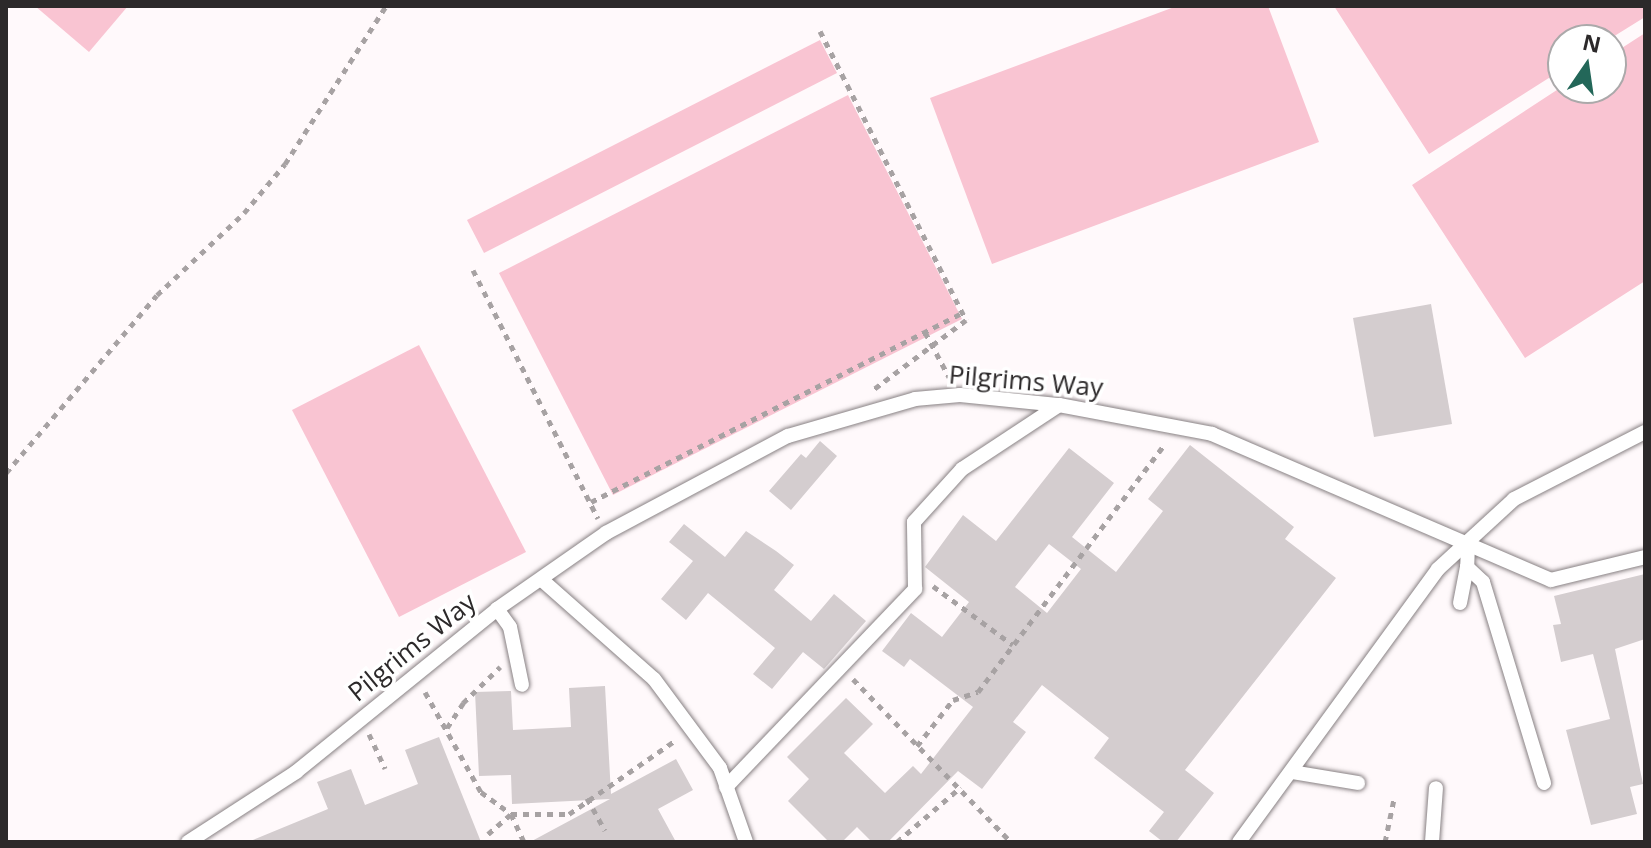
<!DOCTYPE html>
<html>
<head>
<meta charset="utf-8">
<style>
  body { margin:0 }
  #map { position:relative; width:1651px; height:848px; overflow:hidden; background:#fff9fb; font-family:"Open Sans",sans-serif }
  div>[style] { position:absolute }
  .green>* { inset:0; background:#f9c4d2 }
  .building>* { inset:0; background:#d4cdcf }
  .path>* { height:5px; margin-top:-2.5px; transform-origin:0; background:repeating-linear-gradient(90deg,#a7a2a3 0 6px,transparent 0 12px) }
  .roads { filter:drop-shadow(0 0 2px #888183) drop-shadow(0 0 2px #888183) }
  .service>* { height:14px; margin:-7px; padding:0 7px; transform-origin:7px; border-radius:7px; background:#fff }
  span { translate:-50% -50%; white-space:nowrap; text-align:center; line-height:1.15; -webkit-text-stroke:7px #fff; paint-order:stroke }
  .street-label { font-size:26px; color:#2c292a }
  .frame { position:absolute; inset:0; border:8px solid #2c292a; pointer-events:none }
  .north { position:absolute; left:1547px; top:24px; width:80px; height:80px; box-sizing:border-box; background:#fff; border:2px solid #aba9aa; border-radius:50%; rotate:13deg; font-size:22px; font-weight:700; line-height:32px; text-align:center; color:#2c292a }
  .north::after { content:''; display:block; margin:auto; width:28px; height:36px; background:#236759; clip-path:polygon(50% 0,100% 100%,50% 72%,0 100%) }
</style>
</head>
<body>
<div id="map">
  <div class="green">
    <i style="clip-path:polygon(35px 6px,128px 6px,89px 52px)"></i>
    <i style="clip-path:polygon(1177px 6px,1268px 6px,1319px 142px,992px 264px,930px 98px)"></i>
    <i style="clip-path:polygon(1334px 6px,1645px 6px,1645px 17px,1608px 40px,1563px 40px,1563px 69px,1429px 154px)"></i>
    <i style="clip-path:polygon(1645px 33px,1645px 281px,1525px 358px,1412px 185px,1563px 86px,1611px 88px,1611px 55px)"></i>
    <i style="clip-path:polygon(820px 40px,837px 73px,484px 253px,467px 220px)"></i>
    <i style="clip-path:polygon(848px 95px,962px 319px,613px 495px,499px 273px)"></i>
    <i style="clip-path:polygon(419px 345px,526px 552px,399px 617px,292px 410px)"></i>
  </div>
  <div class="building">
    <i style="clip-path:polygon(1431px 304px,1452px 424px,1374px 437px,1353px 318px)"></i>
    <i style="clip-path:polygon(820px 441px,837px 456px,791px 510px,769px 491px,801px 454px,806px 458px)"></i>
    <i style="clip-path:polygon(evenodd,1190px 445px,1294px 527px,1285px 539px,1336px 578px,1185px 770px,1214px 793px,1176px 842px,1163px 842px,1149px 831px,1164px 812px,1094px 758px,1109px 738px,1042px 685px,1013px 722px,1026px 732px,982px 789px,958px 771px,888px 842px,872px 842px,857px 827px,842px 842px,829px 842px,788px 801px,809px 779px,787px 757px,846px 698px,873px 724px,844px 753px,885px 793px,913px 766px,921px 774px,973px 707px,910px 659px,904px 667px,882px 651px,911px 613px,942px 637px,969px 602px,925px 567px,963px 515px,996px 541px,1069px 448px,1114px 483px,1072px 537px,1116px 572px,1163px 511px,1148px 499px,1190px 445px,1049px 544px,1081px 569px,1047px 613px,1015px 587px,1049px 544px)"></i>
    <i style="clip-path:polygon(684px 524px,725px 557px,746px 531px,776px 551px,794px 565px,774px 590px,811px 621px,834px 594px,866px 621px,824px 669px,803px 652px,772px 689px,753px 674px,775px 648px,708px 593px,686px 620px,661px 599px,693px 561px,669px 542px)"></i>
    <i style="clip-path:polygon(1645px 574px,1645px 639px,1615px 649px,1643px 784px,1630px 787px,1637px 814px,1591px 825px,1566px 730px,1610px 719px,1593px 654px,1561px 662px,1553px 625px,1561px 624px,1554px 596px)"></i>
    <i style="clip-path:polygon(605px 686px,611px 794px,676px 759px,693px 790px,658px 809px,676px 842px,530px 842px,610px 799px,512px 804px,511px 775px,479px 776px,475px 692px,511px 691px,513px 730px,571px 727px,569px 688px)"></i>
    <i style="clip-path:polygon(439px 737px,481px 842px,248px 842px,328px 809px,317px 782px,351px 769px,365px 805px,418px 784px,405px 750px)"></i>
  </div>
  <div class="path">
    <i style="left:820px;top:31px;width:324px;rotate:63.2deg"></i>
    <i style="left:966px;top:320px;width:115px;rotate:143.1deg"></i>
    <i style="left:473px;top:270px;width:278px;rotate:63.3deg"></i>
    <i style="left:925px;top:332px;width:51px;rotate:61.9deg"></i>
    <i style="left:6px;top:473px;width:233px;rotate:-49.7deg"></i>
    <i style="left:157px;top:295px;width:120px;rotate:-43.3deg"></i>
    <i style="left:244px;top:213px;width:64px;rotate:-50.1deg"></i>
    <i style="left:285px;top:164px;width:188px;rotate:-57.4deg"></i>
    <i style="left:591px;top:502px;width:416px;rotate:-27deg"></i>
    <i style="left:933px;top:586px;width:99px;rotate:36.4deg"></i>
    <i style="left:853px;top:679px;width:227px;rotate:45.9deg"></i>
    <i style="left:425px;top:692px;width:115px;rotate:60.8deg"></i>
    <i style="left:481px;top:792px;width:37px;rotate:36deg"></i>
    <i style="left:511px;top:814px;width:31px;rotate:65deg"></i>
    <i style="left:447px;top:728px;width:30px;rotate:-57deg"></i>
    <i style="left:463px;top:703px;width:52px;rotate:-44.2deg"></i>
    <i style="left:369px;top:734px;width:38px;rotate:65deg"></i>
    <i style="left:917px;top:746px;width:58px;rotate:-52deg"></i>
    <i style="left:953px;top:700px;width:26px;rotate:-18deg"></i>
    <i style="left:978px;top:692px;width:311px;rotate:-53deg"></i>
    <i style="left:587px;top:798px;width:37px;rotate:61deg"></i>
    <i style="left:488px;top:834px;width:30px;rotate:-41deg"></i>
    <i style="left:511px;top:814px;width:58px"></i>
    <i style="left:569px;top:814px;width:130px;rotate:-34.7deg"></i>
    <i style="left:897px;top:842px;width:84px;rotate:-40.7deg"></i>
    <i style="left:1385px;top:842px;width:44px;rotate:-78.2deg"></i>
  </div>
  <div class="roads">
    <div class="service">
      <i style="left:1468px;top:544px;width:23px;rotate:92deg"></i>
      <i style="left:1467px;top:567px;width:22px;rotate:43deg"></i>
      <i style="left:1483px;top:582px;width:210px;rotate:73.1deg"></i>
      <i style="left:542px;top:580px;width:149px;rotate:41.5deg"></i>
      <i style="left:654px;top:679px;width:111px;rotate:53.4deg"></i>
      <i style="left:720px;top:768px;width:78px;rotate:70.6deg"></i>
      <i style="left:1460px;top:603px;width:37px;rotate:-79deg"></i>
      <i style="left:497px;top:609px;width:22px;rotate:54deg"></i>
      <i style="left:510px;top:627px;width:59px;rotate:78.3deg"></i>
      <i style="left:1292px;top:772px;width:67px;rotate:9.5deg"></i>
      <i style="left:726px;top:787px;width:274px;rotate:-46.3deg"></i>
      <i style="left:915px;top:589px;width:67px;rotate:-90.9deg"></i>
      <i style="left:914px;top:522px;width:72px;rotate:-47.8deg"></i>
      <i style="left:962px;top:469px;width:116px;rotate:-33.4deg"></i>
      <i style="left:188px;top:842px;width:129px;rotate:-32.9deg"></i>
      <i style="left:296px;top:772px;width:259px;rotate:-39deg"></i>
      <i style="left:497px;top:609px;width:133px;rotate:-34.9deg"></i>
      <i style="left:606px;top:533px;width:206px;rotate:-28.1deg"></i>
      <i style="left:788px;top:436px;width:132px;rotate:-16.2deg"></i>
      <i style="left:915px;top:399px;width:45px;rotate:-5.1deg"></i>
      <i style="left:960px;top:395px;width:100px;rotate:5.8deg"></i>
      <i style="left:1059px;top:405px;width:156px;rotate:10.7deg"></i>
      <i style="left:1212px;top:434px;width:369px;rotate:23.3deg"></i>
      <i style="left:1551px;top:580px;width:97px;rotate:-13.7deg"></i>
      <i style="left:1239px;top:842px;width:338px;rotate:-53.9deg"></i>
      <i style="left:1438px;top:569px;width:103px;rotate:-42.6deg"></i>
      <i style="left:1514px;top:499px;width:147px;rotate:-27.1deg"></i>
      <i style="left:1432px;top:842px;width:54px;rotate:-85.8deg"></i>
    </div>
  </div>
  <div class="street-label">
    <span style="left:1026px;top:381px;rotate:5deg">Pilgrims Way</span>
    <span style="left:412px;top:647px;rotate:-39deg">Pilgrims Way</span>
  </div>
  <div class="frame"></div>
  <div class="north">N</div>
</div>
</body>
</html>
